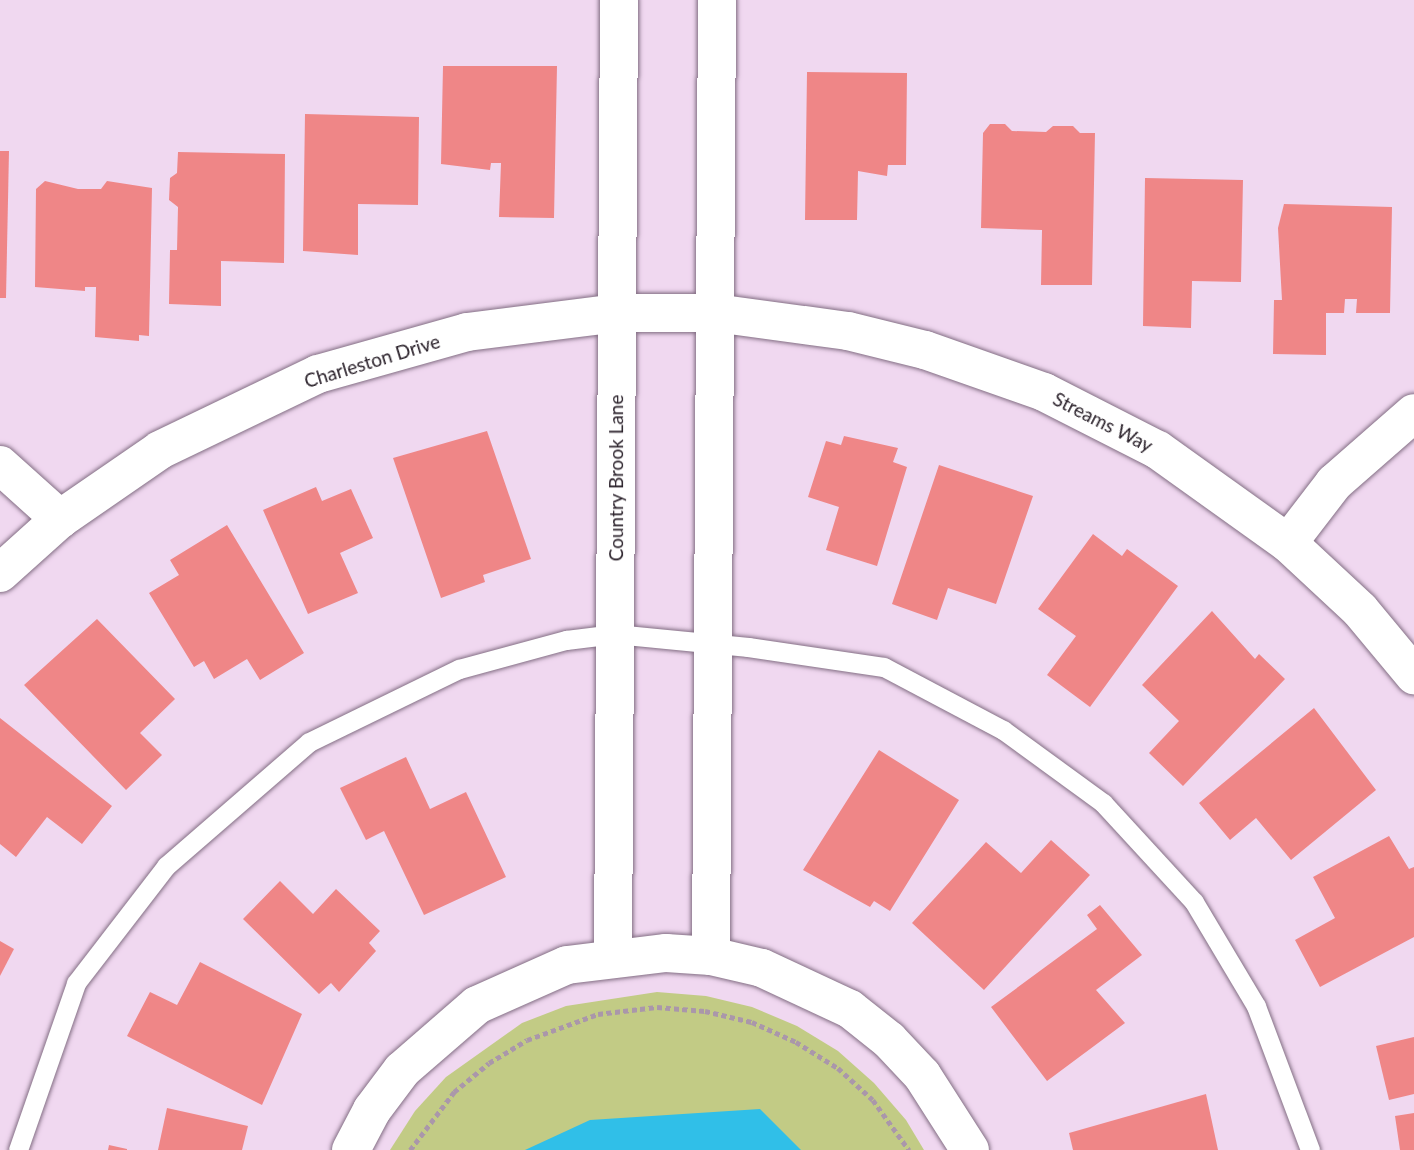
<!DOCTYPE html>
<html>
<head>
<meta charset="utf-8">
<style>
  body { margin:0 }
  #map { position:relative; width:1414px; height:1150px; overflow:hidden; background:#f0d8f0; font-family:Lato,sans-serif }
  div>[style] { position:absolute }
  .green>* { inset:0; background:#c2cb85 }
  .water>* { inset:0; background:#30bfe8 }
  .building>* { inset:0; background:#ef8687 }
  .path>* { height:4.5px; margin-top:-2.25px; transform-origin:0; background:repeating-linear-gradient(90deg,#aa97aa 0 5px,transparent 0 8.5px) }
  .roads { filter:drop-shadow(0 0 2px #836e84) drop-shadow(0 0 2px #836e84) }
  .service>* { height:19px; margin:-9.5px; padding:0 9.5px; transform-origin:9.5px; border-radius:9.5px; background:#fff }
  .minor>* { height:38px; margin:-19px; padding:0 19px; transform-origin:19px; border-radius:19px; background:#fff }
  span { translate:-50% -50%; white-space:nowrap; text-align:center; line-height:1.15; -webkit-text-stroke:5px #fff; paint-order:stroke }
  .street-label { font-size:19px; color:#2b222b }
</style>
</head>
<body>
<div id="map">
  <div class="green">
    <i style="clip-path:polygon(657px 992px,706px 996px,752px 1007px,797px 1026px,838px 1051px,874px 1083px,906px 1120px,924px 1150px,390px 1150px,415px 1111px,446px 1077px,522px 1023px,566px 1006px)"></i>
  </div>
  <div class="water">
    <i style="clip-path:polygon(760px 1109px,801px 1150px,525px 1150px,590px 1120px)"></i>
  </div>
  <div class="building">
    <i style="clip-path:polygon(443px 66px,557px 66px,554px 218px,499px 217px,501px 163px,491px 163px,490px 170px,441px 164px)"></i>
    <i style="clip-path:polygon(807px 72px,907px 73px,906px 165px,888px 165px,887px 176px,858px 171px,857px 220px,805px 220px)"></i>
    <i style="clip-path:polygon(305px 114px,419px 117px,418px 205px,358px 204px,358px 255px,303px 251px)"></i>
    <i style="clip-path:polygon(990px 124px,1005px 124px,1012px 131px,1046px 132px,1053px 126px,1073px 126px,1080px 133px,1095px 133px,1092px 285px,1041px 285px,1042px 230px,981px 228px,983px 133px)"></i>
    <i style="clip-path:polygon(0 151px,9px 151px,6px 298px,0 298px)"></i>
    <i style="clip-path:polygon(178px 152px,285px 154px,284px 263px,221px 261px,221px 306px,169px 304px,170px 250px,177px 250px,178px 207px,169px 200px,170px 178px,177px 173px)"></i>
    <i style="clip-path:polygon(1145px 178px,1243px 180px,1241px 282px,1192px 281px,1191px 328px,1143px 326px)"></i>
    <i style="clip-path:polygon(45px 181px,78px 189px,101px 189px,107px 181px,152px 188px,149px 336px,139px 335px,139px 341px,95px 337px,96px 287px,85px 287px,85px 291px,35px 287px,36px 189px)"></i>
    <i style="clip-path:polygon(1284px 204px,1392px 207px,1390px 313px,1356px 313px,1357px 299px,1345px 299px,1344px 313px,1326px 313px,1326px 355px,1273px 354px,1274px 300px,1282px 300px,1278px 228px)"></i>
    <i style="clip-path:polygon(487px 431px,531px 559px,483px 575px,485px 582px,441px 598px,393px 458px)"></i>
    <i style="clip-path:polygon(844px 436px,898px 448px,893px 462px,907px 467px,877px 566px,826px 550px,839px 507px,808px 497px,826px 441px,841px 445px)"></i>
    <i style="clip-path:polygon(939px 465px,1033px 496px,996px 604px,948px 588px,937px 620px,892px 604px)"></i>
    <i style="clip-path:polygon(316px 487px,322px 501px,351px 489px,373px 538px,340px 553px,358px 593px,308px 614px,263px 510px)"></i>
    <i style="clip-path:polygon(227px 525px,304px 653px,260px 680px,247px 659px,214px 679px,204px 661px,194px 667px,149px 593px,179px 575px,170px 560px)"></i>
    <i style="clip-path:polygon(1093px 534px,1122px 556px,1127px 549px,1178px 586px,1090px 707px,1047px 675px,1076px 636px,1038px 609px)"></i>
    <i style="clip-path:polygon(1212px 611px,1255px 659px,1259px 654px,1285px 679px,1183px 786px,1149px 753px,1179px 721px,1142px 685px)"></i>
    <i style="clip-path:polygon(97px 619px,175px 699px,140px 733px,162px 755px,126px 790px,24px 685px)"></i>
    <i style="clip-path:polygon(1314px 708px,1376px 790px,1291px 860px,1256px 818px,1230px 840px,1199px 803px)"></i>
    <i style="clip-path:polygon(0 718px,112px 806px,82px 844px,47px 817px,16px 857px,0 844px)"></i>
    <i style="clip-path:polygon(879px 750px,959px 800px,890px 911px,874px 901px,870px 907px,803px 870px)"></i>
    <i style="clip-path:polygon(406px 757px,430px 809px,466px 792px,506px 877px,424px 915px,384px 831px,366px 840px,340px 788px)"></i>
    <i style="clip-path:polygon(1389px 836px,1409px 869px,1414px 867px,1414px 937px,1320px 987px,1295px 940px,1335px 918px,1313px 877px)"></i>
    <i style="clip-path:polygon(1051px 840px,1090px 875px,984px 990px,912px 923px,986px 842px,1021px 873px)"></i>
    <i style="clip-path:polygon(280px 881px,313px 914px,336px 889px,380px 931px,369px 943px,376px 951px,339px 992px,331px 983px,319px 994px,243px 919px)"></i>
    <i style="clip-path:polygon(1100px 905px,1142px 955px,1096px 990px,1125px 1023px,1047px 1081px,991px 1007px,1097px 929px,1087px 915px)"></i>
    <i style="clip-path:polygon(0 941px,14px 949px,0 976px)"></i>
    <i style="clip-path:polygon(200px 962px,302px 1014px,262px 1105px,127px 1036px,150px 992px,177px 1005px)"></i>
    <i style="clip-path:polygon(1414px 1037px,1414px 1094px,1389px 1100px,1376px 1046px)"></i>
    <i style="clip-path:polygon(1206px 1094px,1218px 1150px,1073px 1150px,1069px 1133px)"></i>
    <i style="clip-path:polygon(167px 1108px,248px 1126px,242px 1150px,158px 1150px)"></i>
    <i style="clip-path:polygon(1414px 1113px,1414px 1150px,1400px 1150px,1395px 1116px)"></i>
    <i style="clip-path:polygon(109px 1145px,127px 1149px,127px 1150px,108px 1150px)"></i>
  </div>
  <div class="path">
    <i style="left:410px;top:1150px;width:73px;rotate:-52.8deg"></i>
    <i style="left:454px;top:1092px;width:45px;rotate:-39.6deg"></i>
    <i style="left:489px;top:1063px;width:44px;rotate:-31.2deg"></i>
    <i style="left:527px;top:1040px;width:76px;rotate:-20.1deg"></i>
    <i style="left:598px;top:1014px;width:59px;rotate:-6.8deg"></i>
    <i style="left:657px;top:1007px;width:48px;rotate:4.8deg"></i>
    <i style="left:705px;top:1011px;width:48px;rotate:13.2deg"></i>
    <i style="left:752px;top:1022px;width:48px;rotate:24.4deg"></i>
    <i style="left:796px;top:1042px;width:49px;rotate:31.8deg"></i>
    <i style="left:838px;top:1068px;width:47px;rotate:42.4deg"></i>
    <i style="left:873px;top:1100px;width:62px;rotate:54.2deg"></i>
  </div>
  <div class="roads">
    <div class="service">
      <i style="left:18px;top:1150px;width:177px;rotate:-70.8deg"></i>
      <i style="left:76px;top:983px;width:148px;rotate:-52.4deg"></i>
      <i style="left:166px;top:866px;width:189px;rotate:-40.9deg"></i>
      <i style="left:309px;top:742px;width:167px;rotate:-26deg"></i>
      <i style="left:459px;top:669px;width:111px;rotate:-15.2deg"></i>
      <i style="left:566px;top:640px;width:49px;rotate:-7deg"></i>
      <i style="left:615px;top:634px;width:134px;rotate:5.6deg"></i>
      <i style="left:748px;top:647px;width:137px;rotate:8.4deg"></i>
      <i style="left:884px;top:667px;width:135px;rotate:27.9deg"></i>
      <i style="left:1003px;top:730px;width:124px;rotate:36.1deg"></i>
      <i style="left:1103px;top:803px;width:134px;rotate:47.4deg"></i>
      <i style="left:1194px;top:902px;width:121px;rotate:59.2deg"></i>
      <i style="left:1256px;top:1006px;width:154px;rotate:69.4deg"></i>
    </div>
    <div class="minor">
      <i style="left:0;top:465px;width:81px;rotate:42deg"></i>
      <i style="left:1288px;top:543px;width:76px;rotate:-52.5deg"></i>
      <i style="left:1334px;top:483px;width:106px;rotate:-41.2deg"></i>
      <i style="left:0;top:573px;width:81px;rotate:-42deg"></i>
      <i style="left:60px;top:519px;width:121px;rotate:-34.6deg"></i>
      <i style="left:160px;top:450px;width:175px;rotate:-25.7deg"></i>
      <i style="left:318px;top:374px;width:155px;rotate:-15.7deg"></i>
      <i style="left:467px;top:332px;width:151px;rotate:-7.2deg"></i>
      <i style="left:617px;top:313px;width:98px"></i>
      <i style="left:715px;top:313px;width:134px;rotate:7.7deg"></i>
      <i style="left:848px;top:331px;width:79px;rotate:13.9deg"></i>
      <i style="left:925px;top:350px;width:126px;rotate:19.4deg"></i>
      <i style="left:1044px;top:392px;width:128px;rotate:27deg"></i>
      <i style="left:1158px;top:450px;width:160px;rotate:35.6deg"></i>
      <i style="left:1288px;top:543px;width:98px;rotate:42.9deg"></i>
      <i style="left:1360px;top:610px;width:85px;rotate:50.3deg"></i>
      <i style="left:613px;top:956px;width:956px;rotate:-89.64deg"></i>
      <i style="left:711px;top:956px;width:956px;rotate:-89.64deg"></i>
      <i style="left:351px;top:1150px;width:45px;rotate:-62.3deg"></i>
      <i style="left:372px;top:1110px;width:50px;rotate:-53.1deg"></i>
      <i style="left:402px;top:1070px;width:99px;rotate:-40.9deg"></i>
      <i style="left:477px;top:1005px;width:98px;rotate:-24deg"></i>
      <i style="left:567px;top:965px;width:100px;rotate:-6.9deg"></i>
      <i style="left:666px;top:953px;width:45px;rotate:3.8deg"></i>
      <i style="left:711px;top:956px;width:52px;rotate:13.2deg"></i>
      <i style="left:762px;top:968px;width:97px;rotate:25deg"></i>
      <i style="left:850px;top:1009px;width:50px;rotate:38.5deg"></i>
      <i style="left:889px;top:1040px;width:48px;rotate:46.7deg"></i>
      <i style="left:922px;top:1075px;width:89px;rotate:57.4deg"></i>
    </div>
  </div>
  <div class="street-label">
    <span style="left:372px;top:361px;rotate:-17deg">Charleston Drive</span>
    <span style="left:1103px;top:422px;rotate:27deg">Streams Way</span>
    <span style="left:616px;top:478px;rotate:-90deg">Country Brook Lane</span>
  </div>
</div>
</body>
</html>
